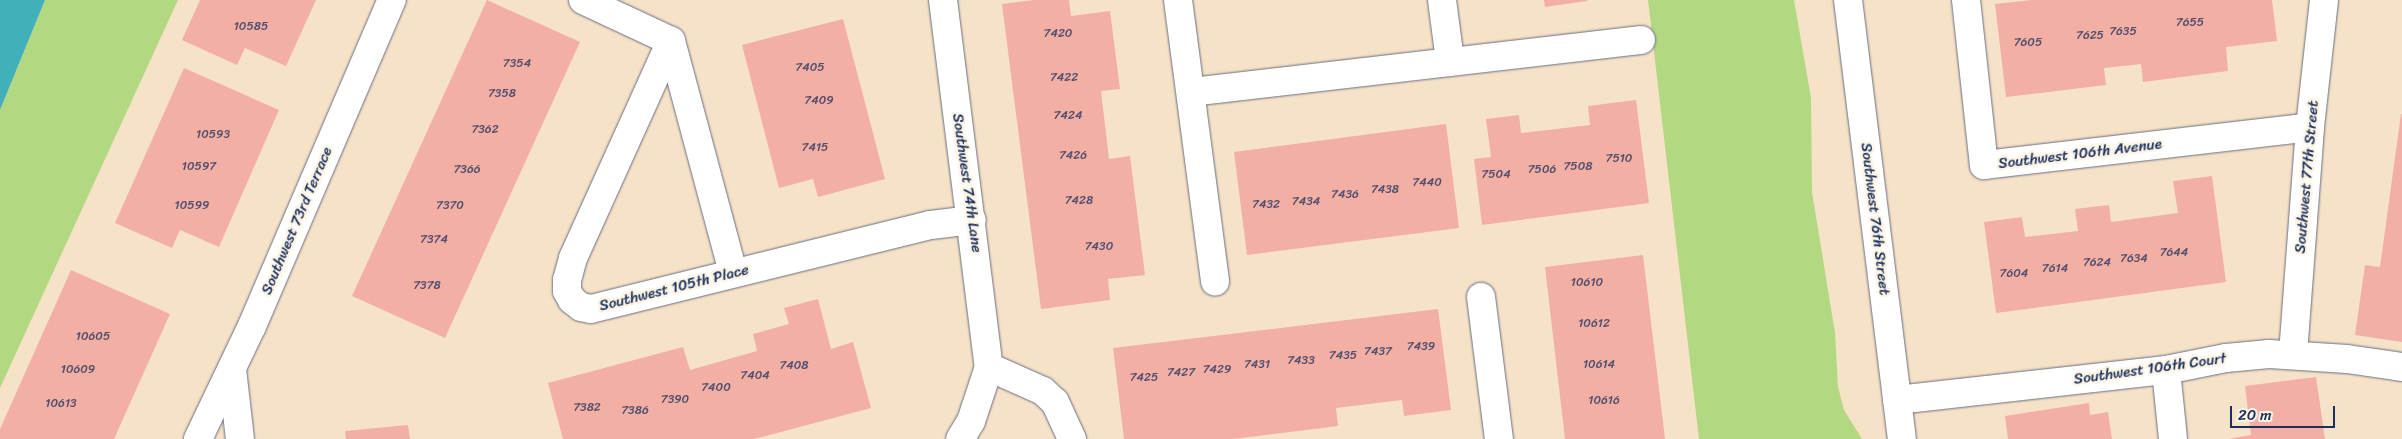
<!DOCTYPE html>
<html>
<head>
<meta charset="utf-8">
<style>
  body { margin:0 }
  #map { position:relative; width:2402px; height:439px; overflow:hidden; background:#f6e2c7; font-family:Sriracha,sans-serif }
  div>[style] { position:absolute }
  .green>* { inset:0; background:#b3d882 }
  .water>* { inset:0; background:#41b0ba }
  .building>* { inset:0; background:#f3afa3 }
  .roads { filter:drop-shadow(0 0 1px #686e83) drop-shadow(0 0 1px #686e83) }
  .minor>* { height:28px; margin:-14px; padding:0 14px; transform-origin:14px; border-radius:14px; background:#fff }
  .tertiary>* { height:28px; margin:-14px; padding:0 14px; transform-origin:14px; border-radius:14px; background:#fff }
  span { translate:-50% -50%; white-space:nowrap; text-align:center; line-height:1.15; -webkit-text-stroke:5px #fcf5e5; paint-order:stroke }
  .number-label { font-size:12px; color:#514f6f }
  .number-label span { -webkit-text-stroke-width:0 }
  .street-label { font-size:15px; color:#1b2f5e }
  .scale { position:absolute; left:2230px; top:406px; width:105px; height:22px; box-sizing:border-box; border:2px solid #1b2f5e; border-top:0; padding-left:6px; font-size:15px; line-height:18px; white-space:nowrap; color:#1b2f5e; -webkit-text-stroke:4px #fcf5e5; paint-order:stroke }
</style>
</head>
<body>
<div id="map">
  <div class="green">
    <i style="clip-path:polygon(45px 0,178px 0,0 388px,0 110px)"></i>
    <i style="clip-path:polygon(1648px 0,1794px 0,1811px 98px,1812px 192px,1835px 333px,1838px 387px,1844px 410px,1862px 439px,1699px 439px)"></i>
  </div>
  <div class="water">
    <i style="clip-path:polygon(0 0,45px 0,0 110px)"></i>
  </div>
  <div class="building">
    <i style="clip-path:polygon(200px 0,316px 0,286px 66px,245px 48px,237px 65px,182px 40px)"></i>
    <i style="clip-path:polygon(487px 0,580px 42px,445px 338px,352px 296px)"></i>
    <i style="clip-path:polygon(1034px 0,1069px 0,1071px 16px,1110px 11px,1120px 89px,1101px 91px,1109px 159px,1130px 156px,1145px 275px,1108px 279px,1110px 300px,1041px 309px,1002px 4px)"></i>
    <i style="clip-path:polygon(1544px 0,1587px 0,1587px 1px,1545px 7px)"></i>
    <i style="clip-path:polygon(2032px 0,2272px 0,2277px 41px,2226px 47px,2228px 71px,2143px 82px,2141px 64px,2104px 68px,2106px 85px,2006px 97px,1995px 4px)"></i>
    <i style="clip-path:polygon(843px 19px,885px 179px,818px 197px,813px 179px,779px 188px,742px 45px)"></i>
    <i style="clip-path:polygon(184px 68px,279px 110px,219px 247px,180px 230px,172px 248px,115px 223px)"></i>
    <i style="clip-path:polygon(1636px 100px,1649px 203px,1482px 225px,1474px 159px,1491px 157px,1486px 119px,1519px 115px,1521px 133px,1590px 125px,1588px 106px)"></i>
    <i style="clip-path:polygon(2401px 114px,2402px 114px,2402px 342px,2355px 335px,2365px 265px,2380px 267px)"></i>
    <i style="clip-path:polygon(1446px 124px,1459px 228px,1247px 255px,1234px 152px)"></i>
    <i style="clip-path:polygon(2212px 176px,2226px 282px,1996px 313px,1984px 222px,2022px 217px,2025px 237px,2078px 231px,2075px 209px,2109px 205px,2111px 222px,2178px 213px,2173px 181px)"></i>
    <i style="clip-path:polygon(1643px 255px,1665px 439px,1565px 439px,1545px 267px)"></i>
    <i style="clip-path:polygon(71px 270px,170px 314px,114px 439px,0 439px,0 429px)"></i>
    <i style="clip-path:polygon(818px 299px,831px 349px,853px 342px,871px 408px,754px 439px,563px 439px,548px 383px,683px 347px,690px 370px,757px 351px,753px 334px,789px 324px,784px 308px)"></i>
    <i style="clip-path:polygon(1438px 309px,1451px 410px,1404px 416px,1402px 400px,1336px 408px,1338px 426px,1233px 439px,1124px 439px,1113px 348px)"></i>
    <i style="clip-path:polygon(2316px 377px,2325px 439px,2228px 439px,2251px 435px,2245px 386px)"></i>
    <i style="clip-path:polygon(2089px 403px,2090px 415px,2108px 412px,2112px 439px,2008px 439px,2005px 416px)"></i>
    <i style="clip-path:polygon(408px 425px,410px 439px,346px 439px,345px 431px)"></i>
  </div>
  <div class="roads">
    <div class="minor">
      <i style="left:583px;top:0;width:97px;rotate:25deg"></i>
      <i style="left:671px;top:41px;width:238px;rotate:114.3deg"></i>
      <i style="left:573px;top:258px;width:23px;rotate:105deg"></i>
      <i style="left:567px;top:280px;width:11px;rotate:90deg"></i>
      <i style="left:567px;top:291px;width:10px;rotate:61deg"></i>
      <i style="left:572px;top:300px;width:11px;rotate:38deg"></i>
      <i style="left:581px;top:307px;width:10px;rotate:11deg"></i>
      <i style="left:591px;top:309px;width:350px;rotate:-13.9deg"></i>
      <i style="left:931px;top:225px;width:41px;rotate:-7deg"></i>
      <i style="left:943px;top:0;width:370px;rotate:82.9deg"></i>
      <i style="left:989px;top:367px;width:57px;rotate:108.4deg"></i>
      <i style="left:971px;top:421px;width:21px;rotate:121deg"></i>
      <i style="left:1178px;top:0;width:284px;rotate:82.5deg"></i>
      <i style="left:1442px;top:0;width:62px;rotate:82.5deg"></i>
      <i style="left:1966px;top:0;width:166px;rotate:83.8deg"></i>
      <i style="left:1984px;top:165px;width:328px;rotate:-6.6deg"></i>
      <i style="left:671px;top:41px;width:240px;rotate:75deg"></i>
      <i style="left:1191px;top:92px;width:453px;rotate:-6.6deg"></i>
      <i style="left:1481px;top:297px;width:143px;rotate:82.8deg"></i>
      <i style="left:2293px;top:354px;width:228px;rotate:-85.7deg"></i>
      <i style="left:2310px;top:127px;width:128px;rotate:-83.7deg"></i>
      <i style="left:989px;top:367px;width:59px;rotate:24deg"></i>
      <i style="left:1043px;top:391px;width:16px;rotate:43deg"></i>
      <i style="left:1055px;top:402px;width:41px;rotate:65.3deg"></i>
      <i style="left:232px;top:369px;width:70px;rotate:83.5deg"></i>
      <i style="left:2166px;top:370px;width:69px;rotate:84.2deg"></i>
      <i style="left:1897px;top:400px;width:271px;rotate:-6.4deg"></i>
      <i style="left:2166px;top:370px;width:61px;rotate:-11.3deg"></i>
      <i style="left:2226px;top:358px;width:43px;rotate:-5.3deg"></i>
      <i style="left:2269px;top:354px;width:78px;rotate:3.7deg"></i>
      <i style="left:2347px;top:359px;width:56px;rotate:8.3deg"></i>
      <i style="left:198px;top:439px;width:125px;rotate:-64.5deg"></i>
      <i style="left:252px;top:326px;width:355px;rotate:-66.8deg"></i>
    </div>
    <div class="tertiary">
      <i style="left:1848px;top:0;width:442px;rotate:83deg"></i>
    </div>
  </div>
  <div class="number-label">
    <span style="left:2190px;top:23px">7655</span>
    <span style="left:251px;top:27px">10585</span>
    <span style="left:2123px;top:32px">7635</span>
    <span style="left:1058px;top:34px">7420</span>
    <span style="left:2090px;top:36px">7625</span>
    <span style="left:2028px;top:43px">7605</span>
    <span style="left:517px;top:64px">7354</span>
    <span style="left:810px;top:68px">7405</span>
    <span style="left:1064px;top:78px">7422</span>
    <span style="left:502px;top:94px">7358</span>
    <span style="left:819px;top:101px">7409</span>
    <span style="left:1068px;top:116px">7424</span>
    <span style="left:485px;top:130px">7362</span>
    <span style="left:213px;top:135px">10593</span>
    <span style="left:815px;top:148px">7415</span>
    <span style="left:1073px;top:156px">7426</span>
    <span style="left:1619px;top:159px">7510</span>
    <span style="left:199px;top:167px">10597</span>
    <span style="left:1578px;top:167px">7508</span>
    <span style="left:467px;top:170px">7366</span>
    <span style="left:1542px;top:170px">7506</span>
    <span style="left:1496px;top:175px">7504</span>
    <span style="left:1427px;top:183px">7440</span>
    <span style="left:1385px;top:190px">7438</span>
    <span style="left:1345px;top:195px">7436</span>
    <span style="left:1079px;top:201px">7428</span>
    <span style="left:1306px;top:202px">7434</span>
    <span style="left:1266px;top:205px">7432</span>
    <span style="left:192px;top:206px">10599</span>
    <span style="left:450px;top:206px">7370</span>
    <span style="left:434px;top:240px">7374</span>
    <span style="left:1099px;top:247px">7430</span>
    <span style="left:2174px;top:253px">7644</span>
    <span style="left:2134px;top:259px">7634</span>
    <span style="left:2097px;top:263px">7624</span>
    <span style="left:2055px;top:269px">7614</span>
    <span style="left:2014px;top:274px">7604</span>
    <span style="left:1587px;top:283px">10610</span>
    <span style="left:427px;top:286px">7378</span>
    <span style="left:1594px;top:324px">10612</span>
    <span style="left:93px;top:337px">10605</span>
    <span style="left:1421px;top:347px">7439</span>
    <span style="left:1378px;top:352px">7437</span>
    <span style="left:1343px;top:356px">7435</span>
    <span style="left:1301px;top:361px">7433</span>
    <span style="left:1257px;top:365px">7431</span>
    <span style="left:1599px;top:365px">10614</span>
    <span style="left:794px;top:366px">7408</span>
    <span style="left:78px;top:370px">10609</span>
    <span style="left:1217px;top:370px">7429</span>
    <span style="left:1181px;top:373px">7427</span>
    <span style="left:755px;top:376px">7404</span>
    <span style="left:1144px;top:378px">7425</span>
    <span style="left:716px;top:388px">7400</span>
    <span style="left:675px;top:400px">7390</span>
    <span style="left:1604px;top:401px">10616</span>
    <span style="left:61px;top:404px">10613</span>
    <span style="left:587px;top:408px">7382</span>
    <span style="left:635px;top:411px">7386</span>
  </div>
  <div class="street-label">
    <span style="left:2080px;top:154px;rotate:-7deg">Southwest 106th Avenue</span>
    <span style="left:2307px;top:177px;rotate:-85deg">Southwest 77th Street</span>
    <span style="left:967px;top:183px;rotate:82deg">Southwest 74th Lane</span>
    <span style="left:1875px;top:219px;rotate:83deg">Southwest 76th Street</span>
    <span style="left:297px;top:221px;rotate:-67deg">Southwest 73rd Terrace</span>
    <span style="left:674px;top:288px;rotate:-14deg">Southwest 105th Place</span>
    <span style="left:2150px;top:369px;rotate:-8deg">Southwest 106th Court</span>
  </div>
  <div class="scale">20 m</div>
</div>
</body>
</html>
